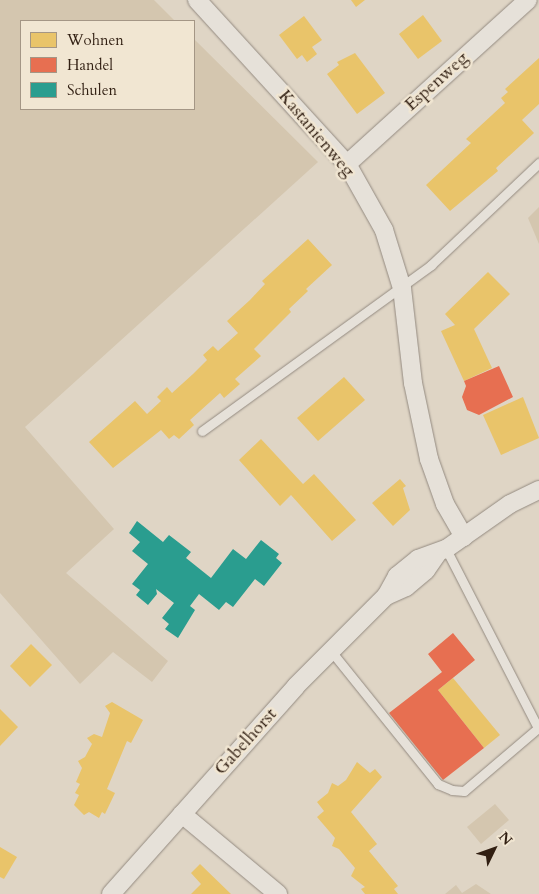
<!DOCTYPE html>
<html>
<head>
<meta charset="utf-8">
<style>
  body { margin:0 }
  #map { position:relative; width:539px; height:894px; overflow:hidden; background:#dfd5c5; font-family:Cardo,serif }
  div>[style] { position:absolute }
  .green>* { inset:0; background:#d4c6af }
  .homes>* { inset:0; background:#e9c46a }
  .shops>* { inset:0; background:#e76f51 }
  .schools>* { inset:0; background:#2a9d8f }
  .roads { filter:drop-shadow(0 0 1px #938a80) drop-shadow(0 0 1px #938a80) }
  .lane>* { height:9px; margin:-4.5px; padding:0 4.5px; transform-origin:4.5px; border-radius:4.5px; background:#e6e1d9 }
  .street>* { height:18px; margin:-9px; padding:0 9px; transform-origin:9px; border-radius:9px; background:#e6e1d9 }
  span { translate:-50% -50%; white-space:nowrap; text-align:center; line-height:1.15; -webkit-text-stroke:5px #f1e6d2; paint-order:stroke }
  .street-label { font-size:18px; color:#311f12 }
  .legend { position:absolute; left:20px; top:20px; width:175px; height:90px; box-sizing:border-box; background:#f1e6d2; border:1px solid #a49685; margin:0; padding:6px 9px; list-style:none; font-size:15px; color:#311f12 }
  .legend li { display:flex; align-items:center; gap:10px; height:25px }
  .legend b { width:25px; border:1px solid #a49685 }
  .north { position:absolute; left:469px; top:824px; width:50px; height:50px; -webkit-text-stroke:4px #f1e6d2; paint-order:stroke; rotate:48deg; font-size:14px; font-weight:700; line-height:20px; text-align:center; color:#311f12 }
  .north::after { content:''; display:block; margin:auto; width:18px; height:22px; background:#311f12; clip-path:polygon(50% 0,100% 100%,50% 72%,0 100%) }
</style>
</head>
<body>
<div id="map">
  <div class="green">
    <i style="clip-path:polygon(0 0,154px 0,175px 21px,21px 21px,21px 109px,194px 109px,194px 39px,318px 162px,25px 427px,114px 529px,66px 573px,168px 661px,152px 682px,113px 652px,80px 684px,0 593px)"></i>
    <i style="clip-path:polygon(539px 207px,539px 244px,528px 218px)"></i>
    <i style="clip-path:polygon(495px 804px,509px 820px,481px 844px,467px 827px)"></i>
    <i style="clip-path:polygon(476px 884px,491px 894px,445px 894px,456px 885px,462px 893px)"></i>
  </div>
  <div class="homes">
    <i style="clip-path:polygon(351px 0,365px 0,356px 7px)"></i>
    <i style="clip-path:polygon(423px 15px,442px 41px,418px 59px,399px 34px)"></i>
    <i style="clip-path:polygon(304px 16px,322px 40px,312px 47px,317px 54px,307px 62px,302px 55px,297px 59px,279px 35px)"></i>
    <i style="clip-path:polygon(355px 53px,385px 93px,357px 114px,327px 74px,339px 65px,337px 62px)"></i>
    <i style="clip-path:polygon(539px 58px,539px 104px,522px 120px,534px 133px,496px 168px,498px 171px,450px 211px,426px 185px,471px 143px,466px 139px,505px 103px,501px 98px,508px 92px,505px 89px)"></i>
    <i style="clip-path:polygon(308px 239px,332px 265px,306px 289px,308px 291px,289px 309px,291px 312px,254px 349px,261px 356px,235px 379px,240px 384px,224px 398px,220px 393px,190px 420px,194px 425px,179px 439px,174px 435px,169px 439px,161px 430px,113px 468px,89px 442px,135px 401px,147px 414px,161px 401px,157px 397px,167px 387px,172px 393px,193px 374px,207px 360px,203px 355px,213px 346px,218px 351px,238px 333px,227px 321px,250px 300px,265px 284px,262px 281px)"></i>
    <i style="clip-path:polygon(488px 272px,510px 294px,474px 329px,492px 368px,464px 381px,441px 331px,455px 325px,445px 314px)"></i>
    <i style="clip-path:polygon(344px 377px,365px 400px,318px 441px,297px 418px)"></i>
    <i style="clip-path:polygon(523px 397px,539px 438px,501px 455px,483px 415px)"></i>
    <i style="clip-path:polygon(261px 439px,303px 484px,314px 474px,356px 520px,332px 541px,291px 495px,280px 506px,239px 460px)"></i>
    <i style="clip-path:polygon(400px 479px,406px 486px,403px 488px,410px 510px,393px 526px,372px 503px)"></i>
    <i style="clip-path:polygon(31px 644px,52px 665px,30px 687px,10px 666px)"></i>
    <i style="clip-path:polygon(453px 678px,500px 735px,484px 748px,438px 690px)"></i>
    <i style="clip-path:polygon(112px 702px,143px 720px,131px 743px,127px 741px,107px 789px,115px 793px,105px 814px,102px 812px,99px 818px,89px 812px,84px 815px,74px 805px,79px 795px,75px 793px,80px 784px,76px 782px,82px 768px,78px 761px,85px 757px,92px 744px,87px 738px,94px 734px,102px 737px,110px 713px,105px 706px)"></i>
    <i style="clip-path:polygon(0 709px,18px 727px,0 746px)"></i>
    <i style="clip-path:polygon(357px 762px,370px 773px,375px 769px,382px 777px,351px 812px,377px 844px,369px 851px,398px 886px,394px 889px,398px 894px,365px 894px,361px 889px,365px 887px,351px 876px,355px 868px,339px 849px,332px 846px,335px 838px,317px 817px,324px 811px,317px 802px,328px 793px,332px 783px,338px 786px,346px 780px)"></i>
    <i style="clip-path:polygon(0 847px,17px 857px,4px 879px,0 877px)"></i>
    <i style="clip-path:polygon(200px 864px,231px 894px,191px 894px,201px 884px,191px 873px)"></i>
  </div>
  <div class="shops">
    <i style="clip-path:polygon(499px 366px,513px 397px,479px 415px,467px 410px,462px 397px,466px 386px,464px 381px)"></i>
    <i style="clip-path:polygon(453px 633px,475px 660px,438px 690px,484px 748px,443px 780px,389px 713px,442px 672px,428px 654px)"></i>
  </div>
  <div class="schools">
    <i style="clip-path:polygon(137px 521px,163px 542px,169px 535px,191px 552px,186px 558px,211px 578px,233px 549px,246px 559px,261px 540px,279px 554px,276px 558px,282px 563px,264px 586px,255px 579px,233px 607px,226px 602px,219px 610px,199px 594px,190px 606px,195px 610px,178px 638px,165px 629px,169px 624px,162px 618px,174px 603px,156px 589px,157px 594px,148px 605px,136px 595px,140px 590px,132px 584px,148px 564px,132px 551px,140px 542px,129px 533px)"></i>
  </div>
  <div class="roads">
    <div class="lane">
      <i style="left:202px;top:431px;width:283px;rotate:-35.9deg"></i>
      <i style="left:431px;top:265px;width:149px;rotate:-43.4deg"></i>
      <i style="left:331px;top:651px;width:171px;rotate:51.2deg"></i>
      <i style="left:438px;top:784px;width:15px;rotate:23deg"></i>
      <i style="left:452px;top:790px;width:12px;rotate:5deg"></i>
      <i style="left:464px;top:791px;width:97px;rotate:-40.4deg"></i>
      <i style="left:538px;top:728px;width:201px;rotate:-117.2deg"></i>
    </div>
    <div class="street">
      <i style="left:197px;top:0;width:222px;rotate:47.6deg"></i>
      <i style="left:347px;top:164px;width:76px;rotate:60.7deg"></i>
      <i style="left:384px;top:230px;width:61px;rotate:72.8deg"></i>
      <i style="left:402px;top:288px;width:96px;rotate:83.4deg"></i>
      <i style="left:413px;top:383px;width:78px;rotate:78.1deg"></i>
      <i style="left:429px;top:459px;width:48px;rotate:70.4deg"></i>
      <i style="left:445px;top:504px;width:38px;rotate:60deg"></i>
      <i style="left:347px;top:164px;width:244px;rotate:-42.2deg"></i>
      <i style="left:386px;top:596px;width:22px;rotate:-24deg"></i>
      <i style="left:406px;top:587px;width:26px;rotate:-40deg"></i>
      <i style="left:426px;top:570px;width:19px;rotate:-55deg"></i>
      <i style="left:182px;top:814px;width:125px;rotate:39.8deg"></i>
      <i style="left:111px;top:894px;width:278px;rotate:-48.3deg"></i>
      <i style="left:296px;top:686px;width:127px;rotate:-45deg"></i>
      <i style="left:386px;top:596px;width:23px;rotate:-61deg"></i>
      <i style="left:397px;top:576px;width:27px;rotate:-39deg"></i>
      <i style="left:418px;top:559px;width:30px;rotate:-20deg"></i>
      <i style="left:446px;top:549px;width:78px;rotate:-35.1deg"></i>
      <i style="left:510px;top:504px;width:32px;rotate:-26deg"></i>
    </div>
  </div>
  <div class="street-label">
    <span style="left:437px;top:82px;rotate:-42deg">Espenweg</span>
    <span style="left:316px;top:134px;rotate:50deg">Kastanienweg</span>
    <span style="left:246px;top:742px;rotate:-48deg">Gabelhorst</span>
  </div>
  <ul class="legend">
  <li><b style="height:14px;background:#e9c46a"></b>Wohnen</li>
  <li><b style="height:14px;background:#e76f51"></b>Handel</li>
  <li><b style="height:14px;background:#2a9d8f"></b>Schulen</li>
  </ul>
  <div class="north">N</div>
</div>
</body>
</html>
